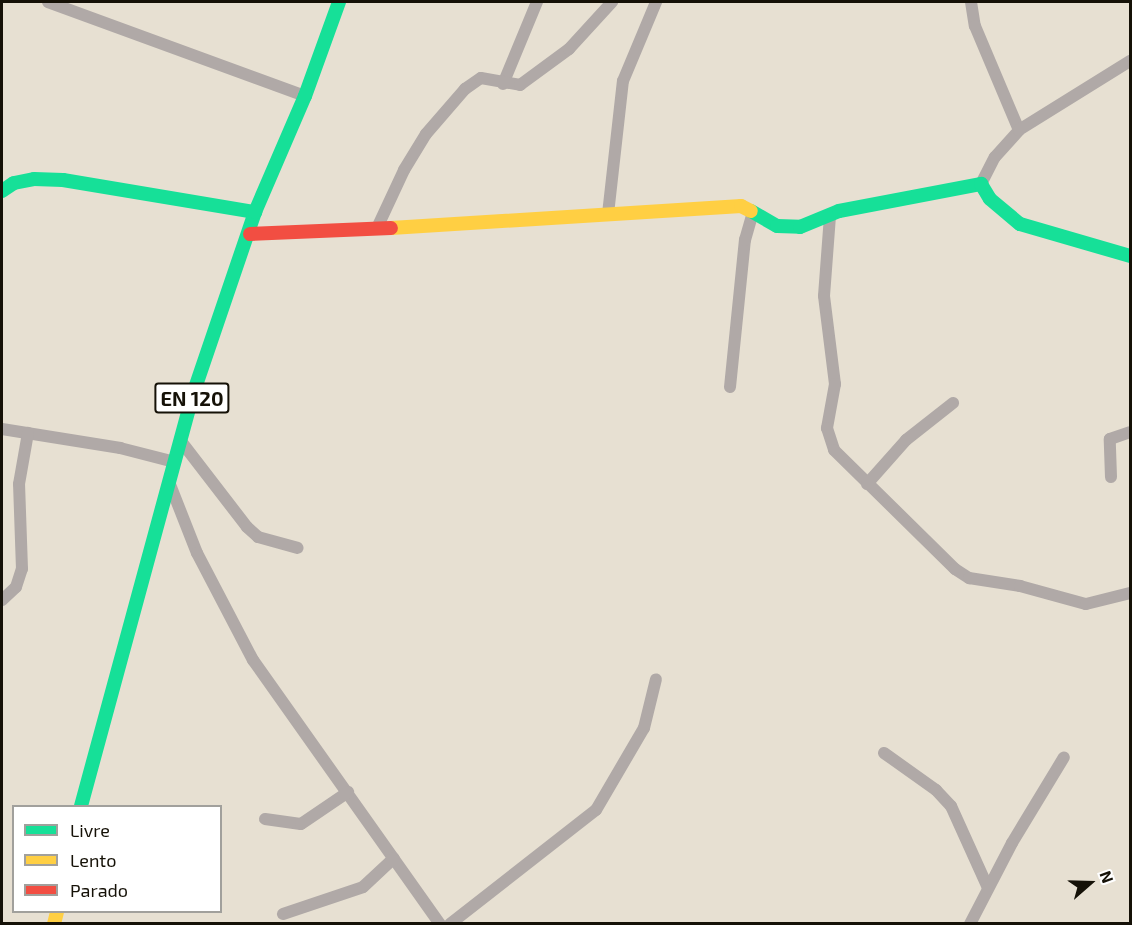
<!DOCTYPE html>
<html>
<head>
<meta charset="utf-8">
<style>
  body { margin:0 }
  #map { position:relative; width:1132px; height:925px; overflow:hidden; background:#e7e0d2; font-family:"Exo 2",sans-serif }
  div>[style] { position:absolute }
  .street>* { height:12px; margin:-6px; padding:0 6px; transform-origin:6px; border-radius:6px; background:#b0a9a7 }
  .fast>* { height:14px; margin:-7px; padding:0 7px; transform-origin:7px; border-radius:7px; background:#16e098 }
  .slow>* { height:14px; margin:-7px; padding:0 7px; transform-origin:7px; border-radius:7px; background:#ffcf43 }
  .jam>* { height:14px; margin:-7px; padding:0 7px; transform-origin:7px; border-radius:7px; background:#f24e42 }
  span { translate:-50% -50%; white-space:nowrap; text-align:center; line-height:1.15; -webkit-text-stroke:4.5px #fff; paint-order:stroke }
  .shield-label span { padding:2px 4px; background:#fff; border:2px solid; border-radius:4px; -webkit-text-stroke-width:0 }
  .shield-label { font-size:20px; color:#151107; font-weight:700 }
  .frame { position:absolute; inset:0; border:3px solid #151107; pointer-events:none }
  .legend { position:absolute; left:12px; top:805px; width:210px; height:108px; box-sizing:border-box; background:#fff; border:2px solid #a1a09c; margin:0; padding:8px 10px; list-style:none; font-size:18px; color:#151107 }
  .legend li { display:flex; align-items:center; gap:12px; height:30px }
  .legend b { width:30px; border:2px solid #a1a09c }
  .north { position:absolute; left:1060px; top:853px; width:60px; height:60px; -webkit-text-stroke:4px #fff; paint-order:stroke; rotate:70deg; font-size:16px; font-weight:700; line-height:24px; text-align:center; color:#151107 }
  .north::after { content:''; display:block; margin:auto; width:21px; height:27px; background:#151107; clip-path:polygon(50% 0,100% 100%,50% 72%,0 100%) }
</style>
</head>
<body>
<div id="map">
  <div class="street">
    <i style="left:48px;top:2px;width:274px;rotate:20.1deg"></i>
    <i style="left:971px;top:2px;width:24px;rotate:81deg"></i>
    <i style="left:975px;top:26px;width:113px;rotate:67.1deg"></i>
    <i style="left:503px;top:84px;width:89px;rotate:-67.5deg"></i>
    <i style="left:981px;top:184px;width:30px;rotate:-63deg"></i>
    <i style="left:995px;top:157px;width:36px;rotate:-48deg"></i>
    <i style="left:1019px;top:130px;width:131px;rotate:-31.9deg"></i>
    <i style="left:608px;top:214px;width:134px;rotate:-83.6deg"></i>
    <i style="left:623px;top:81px;width:86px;rotate:-67.3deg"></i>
    <i style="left:830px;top:216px;width:80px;rotate:94.3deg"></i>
    <i style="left:824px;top:296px;width:89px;rotate:82.9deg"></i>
    <i style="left:835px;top:384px;width:45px;rotate:100.3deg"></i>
    <i style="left:827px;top:428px;width:23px;rotate:72deg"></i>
    <i style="left:834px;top:450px;width:170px;rotate:44.5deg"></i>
    <i style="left:955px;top:569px;width:17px;rotate:33deg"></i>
    <i style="left:969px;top:578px;width:52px;rotate:8.9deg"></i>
    <i style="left:1020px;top:586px;width:68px;rotate:15.3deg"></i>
    <i style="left:1086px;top:604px;width:45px;rotate:-14deg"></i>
    <i style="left:377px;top:228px;width:64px;rotate:-65deg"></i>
    <i style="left:404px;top:170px;width:42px;rotate:-58.6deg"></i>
    <i style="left:426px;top:134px;width:60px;rotate:-49.1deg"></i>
    <i style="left:465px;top:89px;width:19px;rotate:-35deg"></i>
    <i style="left:481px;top:78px;width:40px;rotate:10deg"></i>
    <i style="left:520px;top:85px;width:61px;rotate:-36.3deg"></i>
    <i style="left:569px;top:49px;width:64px;rotate:-47.5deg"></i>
    <i style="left:730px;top:387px;width:148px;rotate:-84.2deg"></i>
    <i style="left:745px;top:240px;width:29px;rotate:-74deg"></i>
    <i style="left:2px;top:429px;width:120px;rotate:9.1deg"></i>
    <i style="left:120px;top:448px;width:57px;rotate:14.3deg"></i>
    <i style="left:180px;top:440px;width:110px;rotate:52.4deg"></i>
    <i style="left:247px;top:527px;width:15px;rotate:42deg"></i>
    <i style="left:258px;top:537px;width:41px;rotate:15.4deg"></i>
    <i style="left:1111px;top:477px;width:38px;rotate:-92deg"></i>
    <i style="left:1110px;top:439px;width:21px;rotate:-19deg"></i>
    <i style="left:169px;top:482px;width:76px;rotate:68.5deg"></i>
    <i style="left:197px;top:553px;width:121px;rotate:62.4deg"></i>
    <i style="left:253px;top:660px;width:324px;rotate:54.7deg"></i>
    <i style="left:867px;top:484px;width:59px;rotate:-48.4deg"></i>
    <i style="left:906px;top:440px;width:60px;rotate:-38.2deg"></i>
    <i style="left:2px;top:600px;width:19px;rotate:-43deg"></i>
    <i style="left:16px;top:587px;width:19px;rotate:-72deg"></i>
    <i style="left:22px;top:569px;width:85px;rotate:-92deg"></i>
    <i style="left:19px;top:484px;width:52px;rotate:-80deg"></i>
    <i style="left:884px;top:753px;width:64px;rotate:35.4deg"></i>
    <i style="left:936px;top:790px;width:22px;rotate:47deg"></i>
    <i style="left:951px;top:806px;width:90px;rotate:65.7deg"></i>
    <i style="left:265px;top:819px;width:36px;rotate:8deg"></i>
    <i style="left:301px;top:824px;width:57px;rotate:-34.2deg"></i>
    <i style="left:283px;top:914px;width:84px;rotate:-18.6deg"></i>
    <i style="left:363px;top:887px;width:42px;rotate:-43.1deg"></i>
    <i style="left:450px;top:924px;width:185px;rotate:-38deg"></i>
    <i style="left:596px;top:810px;width:95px;rotate:-59.7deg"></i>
    <i style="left:644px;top:728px;width:50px;rotate:-76.2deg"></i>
    <i style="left:970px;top:924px;width:91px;rotate:-62.6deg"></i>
    <i style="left:1012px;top:843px;width:100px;rotate:-58.8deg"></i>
  </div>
  <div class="fast">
    <i style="left:2px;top:191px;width:14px;rotate:-34deg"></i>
    <i style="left:14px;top:183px;width:20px;rotate:-11deg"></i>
    <i style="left:34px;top:179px;width:29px;rotate:2deg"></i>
    <i style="left:63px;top:180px;width:195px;rotate:9.5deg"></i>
    <i style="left:751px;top:211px;width:30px;rotate:30deg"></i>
    <i style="left:777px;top:226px;width:23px;rotate:2deg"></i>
    <i style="left:800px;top:227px;width:42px;rotate:-22.3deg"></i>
    <i style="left:839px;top:211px;width:145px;rotate:-10.8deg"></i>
    <i style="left:981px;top:184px;width:17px;rotate:59deg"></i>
    <i style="left:990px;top:199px;width:39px;rotate:40deg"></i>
    <i style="left:1020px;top:224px;width:115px;rotate:16.2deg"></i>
    <i style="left:81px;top:806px;width:424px;rotate:-74.8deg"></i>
    <i style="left:192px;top:397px;width:195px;rotate:-71.2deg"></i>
    <i style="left:255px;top:212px;width:126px;rotate:-66.7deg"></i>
    <i style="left:305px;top:96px;width:100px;rotate:-70.1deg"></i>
  </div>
  <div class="slow">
    <i style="left:391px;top:228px;width:351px;rotate:-3.6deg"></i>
    <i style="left:741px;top:206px;width:11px;rotate:27deg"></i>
    <i style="left:54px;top:924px;width:12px;rotate:-76deg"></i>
  </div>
  <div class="jam">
    <i style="left:250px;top:234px;width:141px;rotate:-2.4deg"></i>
  </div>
  <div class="shield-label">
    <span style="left:192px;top:398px">EN 120</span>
  </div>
  <div class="frame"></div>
  <ul class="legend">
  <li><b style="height:8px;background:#16e098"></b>Livre</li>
  <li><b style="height:8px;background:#ffcf43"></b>Lento</li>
  <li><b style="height:8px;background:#f24e42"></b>Parado</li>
  </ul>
  <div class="north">N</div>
</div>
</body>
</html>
